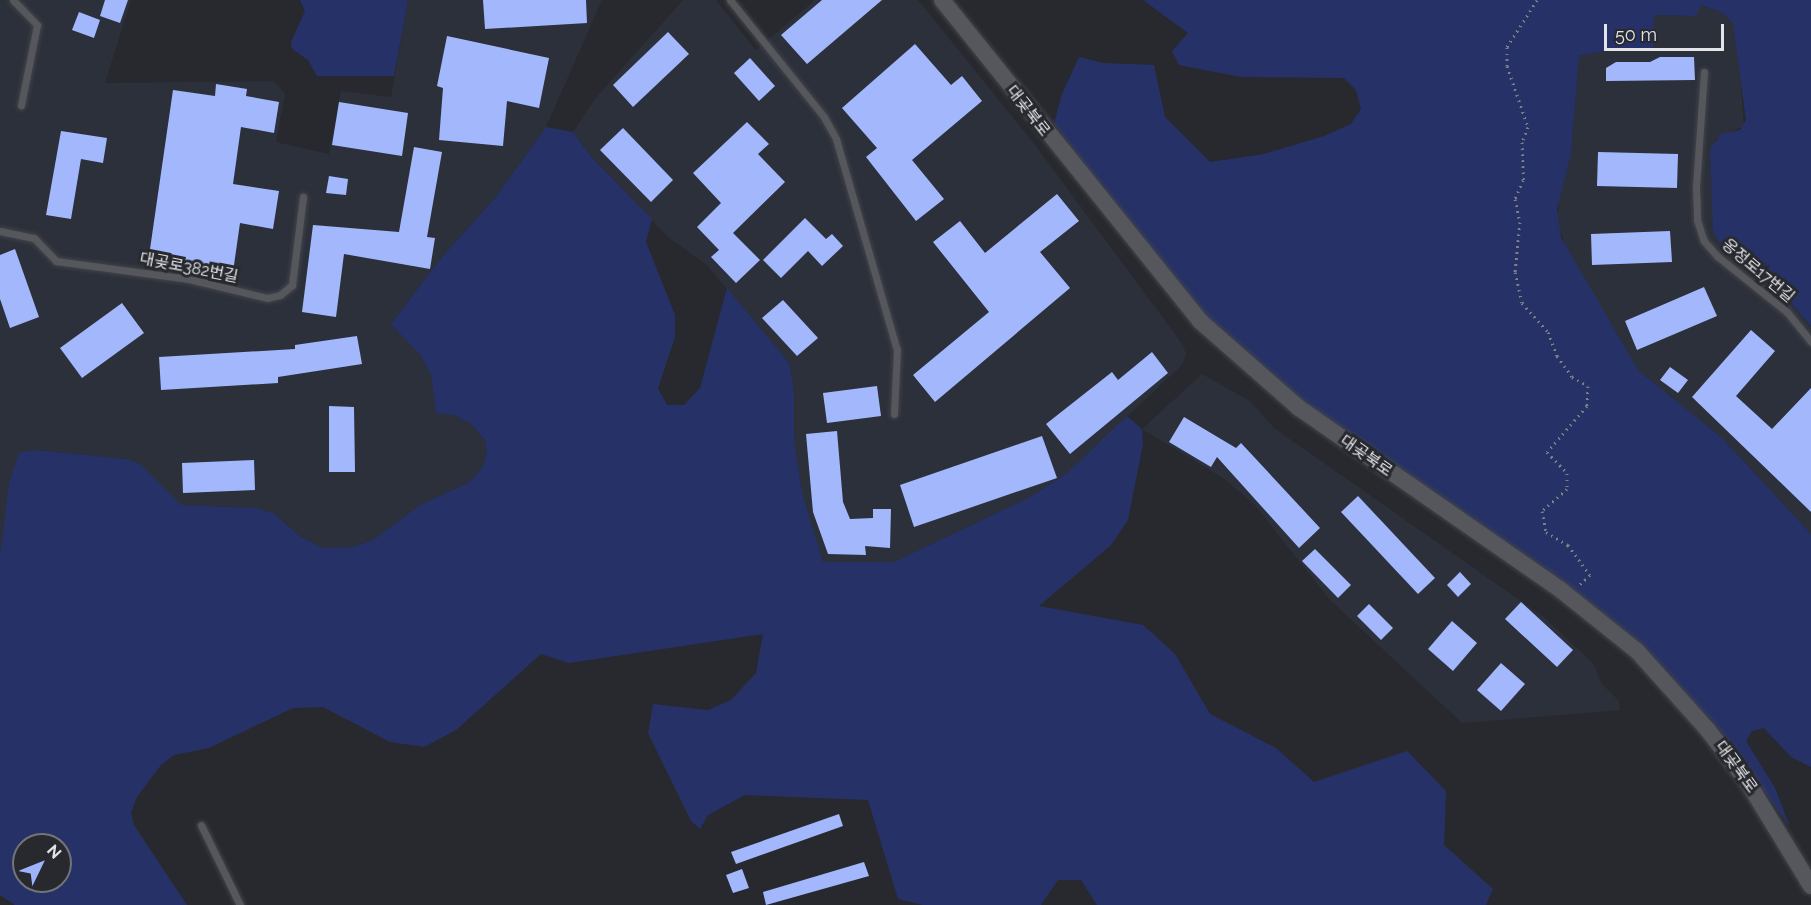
<!DOCTYPE html>
<html>
<head>
<meta charset="utf-8">
<style>
  body { margin:0 }
  #map { position:relative; width:1811px; height:905px; overflow:hidden; background:#27292e; font-family:Raleway,"Noto Sans KR",sans-serif }
  div>[style] { position:absolute }
  .built>* { inset:0; background:#2c303b }
  .green>* { inset:0; background:#263267 }
  .building>* { inset:0; background:#a3b8fc }
  .path>* { height:3px; margin-top:-1.5px; transform-origin:0; background:repeating-linear-gradient(90deg,#7e8084 0 1.5px,transparent 0 6px) }
  .roads { filter:drop-shadow(0 0 2px #434448) drop-shadow(0 0 2px #434448) }
  .service>* { height:7px; margin:-3.5px; padding:0 3.5px; transform-origin:3.5px; border-radius:3.5px; background:#55575d }
  .tertiary>* { height:16px; margin:-8px; padding:0 8px; transform-origin:8px; border-radius:8px; background:#55575d }
  span { translate:-50% -50%; white-space:nowrap; text-align:center; line-height:1.15; -webkit-text-stroke:6px #27292e; paint-order:stroke }
  .street-label { font-size:16px; color:#e3e4e8 }
  .north { position:absolute; left:12px; top:833px; width:60px; height:60px; box-sizing:border-box; background:#27292e; border:2px solid #727478; border-radius:50%; rotate:47deg; font-size:16px; font-weight:700; line-height:24px; text-align:center; color:#e3e4e8 }
  .north::after { content:''; display:block; margin:auto; width:21px; height:27px; background:#9db4fd; clip-path:polygon(50% 0,100% 100%,50% 72%,0 100%) }
  .scale { position:absolute; left:1604px; top:24px; width:120px; height:27px; box-sizing:border-box; border:3px solid #e3e4e8; border-top:0; padding-left:8px; font-size:18px; line-height:21px; white-space:nowrap; color:#e3e4e8; -webkit-text-stroke:4px #27292e; paint-order:stroke }
</style>
</head>
<body>
<div id="map">
  <div class="built">
    <i style="clip-path:polygon(0 0,131px 0,105px 83px,274px 81px,285px 94px,276px 142px,329px 154px,341px 91px,391px 97px,408px 0,602px 0,546px 127px,495px 198px,442px 257px,391px 324px,420px 355px,431px 374px,437px 413px,454px 415px,471px 424px,485px 440px,487px 453px,482px 468px,468px 483px,420px 505px,373px 540px,353px 547px,323px 548px,301px 537px,273px 513px,255px 508px,181px 505px,128px 459px,35px 450px,0 557px)"></i>
    <i style="clip-path:polygon(683px 0,716px 0,756px 50px,815px 0,918px 0,1035px 145px,1183px 345px,1186px 354px,1182px 365px,1067px 473px,1030px 497px,894px 562px,823px 562px,802px 493px,794px 440px,794px 391px,789px 363px,707px 265px,668px 237px,592px 158px,573px 132px,594px 100px)"></i>
    <i style="clip-path:polygon(1700px 5px,1723px 13px,1733px 23px,1738px 44px,1744px 126px,1715px 139px,1791px 303px,1811px 326px,1811px 534px,1722px 438px,1638px 370px,1568px 251px,1557px 223px,1559px 199px,1571px 154px,1579px 56px,1611px 50px,1654px 15px,1695px 16px)"></i>
    <i style="clip-path:polygon(1202px 374px,1250px 401px,1274px 428px,1545px 618px,1593px 663px,1602px 684px,1619px 701px,1620px 710px,1462px 723px,1330px 600px,1254px 504px,1223px 478px,1142px 429px)"></i>
  </div>
  <div class="green">
    <i style="clip-path:polygon(300px 0,408px 0,394px 76px,317px 76px,308px 60px,292px 49px,291px 42px,305px 11px)"></i>
    <i style="clip-path:polygon(1143px 0,1811px 0,1811px 326px,1791px 303px,1720px 243px,1713px 231px,1710px 149px,1721px 134px,1740px 130px,1746px 120px,1733px 23px,1723px 13px,1701px 5px,1696px 16px,1654px 15px,1653px 51px,1611px 50px,1579px 56px,1571px 154px,1557px 209px,1561px 237px,1638px 370px,1722px 438px,1811px 534px,1811px 767px,1791px 757px,1764px 728px,1752px 731px,1746px 741px,1775px 788px,1790px 827px,1711px 719px,1626px 636px,1229px 348px,1107px 198px,1054px 123px,1062px 94px,1079px 57px,1103px 63px,1154px 65px,1165px 117px,1210px 162px,1264px 154px,1324px 136px,1351px 124px,1361px 109px,1356px 90px,1344px 78px,1241px 77px,1179px 65px,1172px 51px,1188px 33px)"></i>
    <i style="clip-path:polygon(evenodd,546px 127px,573px 132px,592px 158px,652px 219px,646px 242px,675px 315px,675px 337px,658px 388px,667px 405px,684px 405px,700px 388px,727px 288px,789px 363px,794px 391px,794px 440px,802px 492px,823px 562px,894px 562px,1030px 497px,1067px 473px,1127px 416px,1142px 429px,1143px 444px,1128px 520px,1111px 545px,1039px 606px,1143px 625px,1175px 654px,1210px 714px,1276px 748px,1314px 782px,1407px 751px,1446px 791px,1444px 845px,1493px 889px,1486px 905px,1097px 905px,1081px 880px,1058px 880px,1041px 905px,923px 905px,898px 899px,868px 800px,745px 795px,708px 815px,700px 829px,691px 821px,648px 733px,653px 704px,708px 710px,731px 700px,756px 673px,763px 634px,569px 663px,541px 654px,456px 730px,424px 747px,390px 742px,323px 707px,293px 708px,209px 748px,174px 755px,161px 765px,137px 797px,131px 813px,134px 825px,187px 905px,15px 905px,0 895px,0 557px,9px 484px,19px 453px,35px 450px,128px 459px,141px 465px,181px 505px,255px 508px,273px 513px,301px 537px,323px 548px,353px 547px,373px 540px,420px 505px,468px 483px,482px 468px,487px 453px,485px 440px,471px 424px,454px 415px,436px 413px,431px 374px,420px 355px,391px 324px,442px 257px,495px 198px,546px 127px,24px 845px,60px 845px,60px 881px,24px 881px,24px 845px)"></i>
  </div>
  <div class="building">
    <i style="clip-path:polygon(105px 0,128px 0,120px 23px,100px 16px)"></i>
    <i style="clip-path:polygon(483px 0,586px 0,587px 23px,485px 29px)"></i>
    <i style="clip-path:polygon(822px 0,882px 0,807px 64px,781px 35px)"></i>
    <i style="clip-path:polygon(79px 12px,100px 20px,94px 38px,72px 30px)"></i>
    <i style="clip-path:polygon(668px 32px,689px 54px,633px 107px,613px 85px)"></i>
    <i style="clip-path:polygon(447px 36px,549px 58px,539px 108px,507px 101px,503px 146px,439px 140px,443px 88px,437px 86px)"></i>
    <i style="clip-path:polygon(915px 44px,951px 85px,962px 76px,982px 101px,912px 160px,944px 199px,916px 221px,866px 157px,877px 148px,842px 108px)"></i>
    <i style="clip-path:polygon(1660px 57px,1694px 57px,1695px 80px,1606px 81px,1606px 68px,1616px 62px,1650px 62px)"></i>
    <i style="clip-path:polygon(750px 58px,775px 86px,759px 101px,734px 73px)"></i>
    <i style="clip-path:polygon(216px 84px,247px 89px,246px 96px,279px 102px,274px 133px,241px 127px,233px 184px,279px 191px,273px 229px,240px 223px,232px 279px,148px 263px,173px 90px,215px 96px)"></i>
    <i style="clip-path:polygon(339px 102px,408px 113px,402px 156px,332px 145px)"></i>
    <i style="clip-path:polygon(747px 122px,769px 144px,758px 154px,785px 182px,733px 233px,760px 260px,736px 283px,711px 257px,719px 250px,697px 227px,721px 203px,693px 173px)"></i>
    <i style="clip-path:polygon(623px 128px,673px 180px,651px 202px,600px 150px)"></i>
    <i style="clip-path:polygon(61px 131px,107px 138px,103px 163px,81px 159px,71px 219px,46px 215px)"></i>
    <i style="clip-path:polygon(414px 147px,442px 152px,427px 237px,435px 238px,430px 269px,344px 254px,336px 317px,302px 312px,313px 225px,399px 232px)"></i>
    <i style="clip-path:polygon(1598px 152px,1678px 154px,1677px 188px,1597px 186px)"></i>
    <i style="clip-path:polygon(329px 176px,348px 179px,346px 195px,326px 193px)"></i>
    <i style="clip-path:polygon(1057px 194px,1079px 221px,1040px 252px,1070px 288px,935px 402px,913px 375px,989px 312px,933px 242px,960px 221px,985px 253px)"></i>
    <i style="clip-path:polygon(805px 218px,826px 239px,832px 234px,843px 246px,822px 266px,808px 251px,781px 278px,763px 260px)"></i>
    <i style="clip-path:polygon(1670px 231px,1672px 262px,1592px 265px,1591px 234px)"></i>
    <i style="clip-path:polygon(15px 249px,39px 317px,10px 328px,0 299px,0 255px)"></i>
    <i style="clip-path:polygon(1704px 287px,1717px 316px,1637px 350px,1625px 321px)"></i>
    <i style="clip-path:polygon(783px 300px,818px 338px,797px 356px,762px 318px)"></i>
    <i style="clip-path:polygon(122px 303px,144px 333px,82px 378px,60px 348px)"></i>
    <i style="clip-path:polygon(1751px 330px,1775px 351px,1736px 396px,1772px 429px,1811px 388px,1811px 512px,1692px 397px)"></i>
    <i style="clip-path:polygon(357px 336px,362px 364px,278px 377px,278px 383px,161px 390px,159px 357px,295px 349px,295px 345px)"></i>
    <i style="clip-path:polygon(1152px 352px,1168px 373px,1070px 454px,1046px 424px,1112px 372px,1118px 380px)"></i>
    <i style="clip-path:polygon(1670px 367px,1688px 380px,1678px 393px,1660px 380px)"></i>
    <i style="clip-path:polygon(877px 386px,881px 416px,827px 423px,823px 393px)"></i>
    <i style="clip-path:polygon(329px 406px,354px 407px,355px 472px,329px 472px)"></i>
    <i style="clip-path:polygon(1184px 417px,1236px 448px,1241px 443px,1320px 528px,1299px 548px,1217px 457px,1211px 467px,1169px 442px)"></i>
    <i style="clip-path:polygon(837px 431px,843px 502px,850px 519px,873px 518px,873px 509px,891px 509px,890px 548px,865px 546px,866px 555px,828px 554px,813px 512px,806px 434px)"></i>
    <i style="clip-path:polygon(1042px 436px,1057px 478px,914px 527px,900px 485px)"></i>
    <i style="clip-path:polygon(254px 460px,255px 490px,183px 493px,182px 463px)"></i>
    <i style="clip-path:polygon(1358px 496px,1435px 578px,1418px 594px,1341px 512px)"></i>
    <i style="clip-path:polygon(1315px 549px,1351px 585px,1338px 598px,1302px 561px)"></i>
    <i style="clip-path:polygon(1460px 572px,1471px 584px,1458px 597px,1447px 585px)"></i>
    <i style="clip-path:polygon(1521px 602px,1573px 650px,1557px 667px,1505px 619px)"></i>
    <i style="clip-path:polygon(1369px 604px,1393px 628px,1381px 640px,1357px 616px)"></i>
    <i style="clip-path:polygon(1452px 621px,1477px 643px,1453px 671px,1428px 649px)"></i>
    <i style="clip-path:polygon(1501px 663px,1525px 684px,1501px 711px,1477px 690px)"></i>
    <i style="clip-path:polygon(839px 814px,843px 826px,736px 864px,731px 852px)"></i>
    <i style="clip-path:polygon(864px 862px,869px 876px,766px 905px,763px 892px)"></i>
    <i style="clip-path:polygon(742px 869px,749px 888px,733px 893px,726px 875px)"></i>
  </div>
  <div class="path">
    <i style="left:1537px;top:0;width:56px;rotate:122.6deg"></i>
    <i style="left:1507px;top:47px;width:19px;rotate:90deg"></i>
    <i style="left:1507px;top:66px;width:65px;rotate:71deg"></i>
    <i style="left:1528px;top:127px;width:16px;rotate:112deg"></i>
    <i style="left:1522px;top:142px;width:38px;rotate:88deg"></i>
    <i style="left:1523px;top:180px;width:21px;rotate:113deg"></i>
    <i style="left:1515px;top:199px;width:24px;rotate:78deg"></i>
    <i style="left:1520px;top:222px;width:50px;rotate:95.7deg"></i>
    <i style="left:1515px;top:272px;width:32px;rotate:77deg"></i>
    <i style="left:1522px;top:303px;width:39px;rotate:48deg"></i>
    <i style="left:1548px;top:332px;width:26px;rotate:69deg"></i>
    <i style="left:1557px;top:356px;width:26px;rotate:54deg"></i>
    <i style="left:1572px;top:377px;width:18px;rotate:29deg"></i>
    <i style="left:1588px;top:386px;width:20px;rotate:93deg"></i>
    <i style="left:1587px;top:406px;width:61px;rotate:131deg"></i>
    <i style="left:1547px;top:452px;width:29px;rotate:46deg"></i>
    <i style="left:1567px;top:473px;width:16px;rotate:90deg"></i>
    <i style="left:1567px;top:489px;width:33px;rotate:139deg"></i>
    <i style="left:1542px;top:511px;width:21px;rotate:79deg"></i>
    <i style="left:1546px;top:532px;width:26px;rotate:31deg"></i>
    <i style="left:1568px;top:545px;width:37px;rotate:54deg"></i>
    <i style="left:1590px;top:575px;width:16px;rotate:137deg"></i>
  </div>
  <div class="roads">
    <div class="service">
      <i style="left:13px;top:0;width:35px;rotate:46deg"></i>
      <i style="left:37px;top:25px;width:82px;rotate:101.3deg"></i>
      <i style="left:730px;top:0;width:150px;rotate:51.2deg"></i>
      <i style="left:824px;top:117px;width:25px;rotate:61deg"></i>
      <i style="left:836px;top:139px;width:220px;rotate:73.9deg"></i>
      <i style="left:897px;top:350px;width:64px;rotate:92.7deg"></i>
      <i style="left:1704px;top:72px;width:115px;rotate:94deg"></i>
      <i style="left:1696px;top:187px;width:33px;rotate:88deg"></i>
      <i style="left:1697px;top:220px;width:22px;rotate:72deg"></i>
      <i style="left:1704px;top:241px;width:20px;rotate:49deg"></i>
      <i style="left:1717px;top:256px;width:90px;rotate:38.7deg"></i>
      <i style="left:1787px;top:312px;width:38px;rotate:51deg"></i>
      <i style="left:0;top:231px;width:35px;rotate:12deg"></i>
      <i style="left:34px;top:238px;width:32px;rotate:46deg"></i>
      <i style="left:56px;top:261px;width:134px;rotate:7.7deg"></i>
      <i style="left:189px;top:279px;width:80px;rotate:13.7deg"></i>
      <i style="left:267px;top:298px;width:13px;rotate:-13deg"></i>
      <i style="left:280px;top:295px;width:16px;rotate:-40deg"></i>
      <i style="left:292px;top:285px;width:89px;rotate:-82.9deg"></i>
      <i style="left:201px;top:825px;width:89px;rotate:64deg"></i>
    </div>
    <div class="tertiary">
      <i style="left:942px;top:0;width:412px;rotate:51.2deg"></i>
      <i style="left:1200px;top:321px;width:132px;rotate:41.3deg"></i>
      <i style="left:1299px;top:408px;width:320px;rotate:34.8deg"></i>
      <i style="left:1562px;top:591px;width:96px;rotate:38.7deg"></i>
      <i style="left:1637px;top:651px;width:105px;rotate:48.1deg"></i>
      <i style="left:1707px;top:729px;width:66px;rotate:52.4deg"></i>
      <i style="left:1747px;top:781px;width:123px;rotate:58.6deg"></i>
    </div>
  </div>
  <div class="street-label">
    <span style="left:1028px;top:111px;rotate:52deg">대곶북로</span>
    <span style="left:189px;top:268px;rotate:11deg">대곶로382번길</span>
    <span style="left:1758px;top:271px;rotate:40deg">옹정로17번길</span>
    <span style="left:1366px;top:456px;rotate:35deg">대곶북로</span>
    <span style="left:1736px;top:767px;rotate:54deg">대곶북로</span>
  </div>
  <div class="north">N</div>
  <div class="scale">50 m</div>
</div>
</body>
</html>
